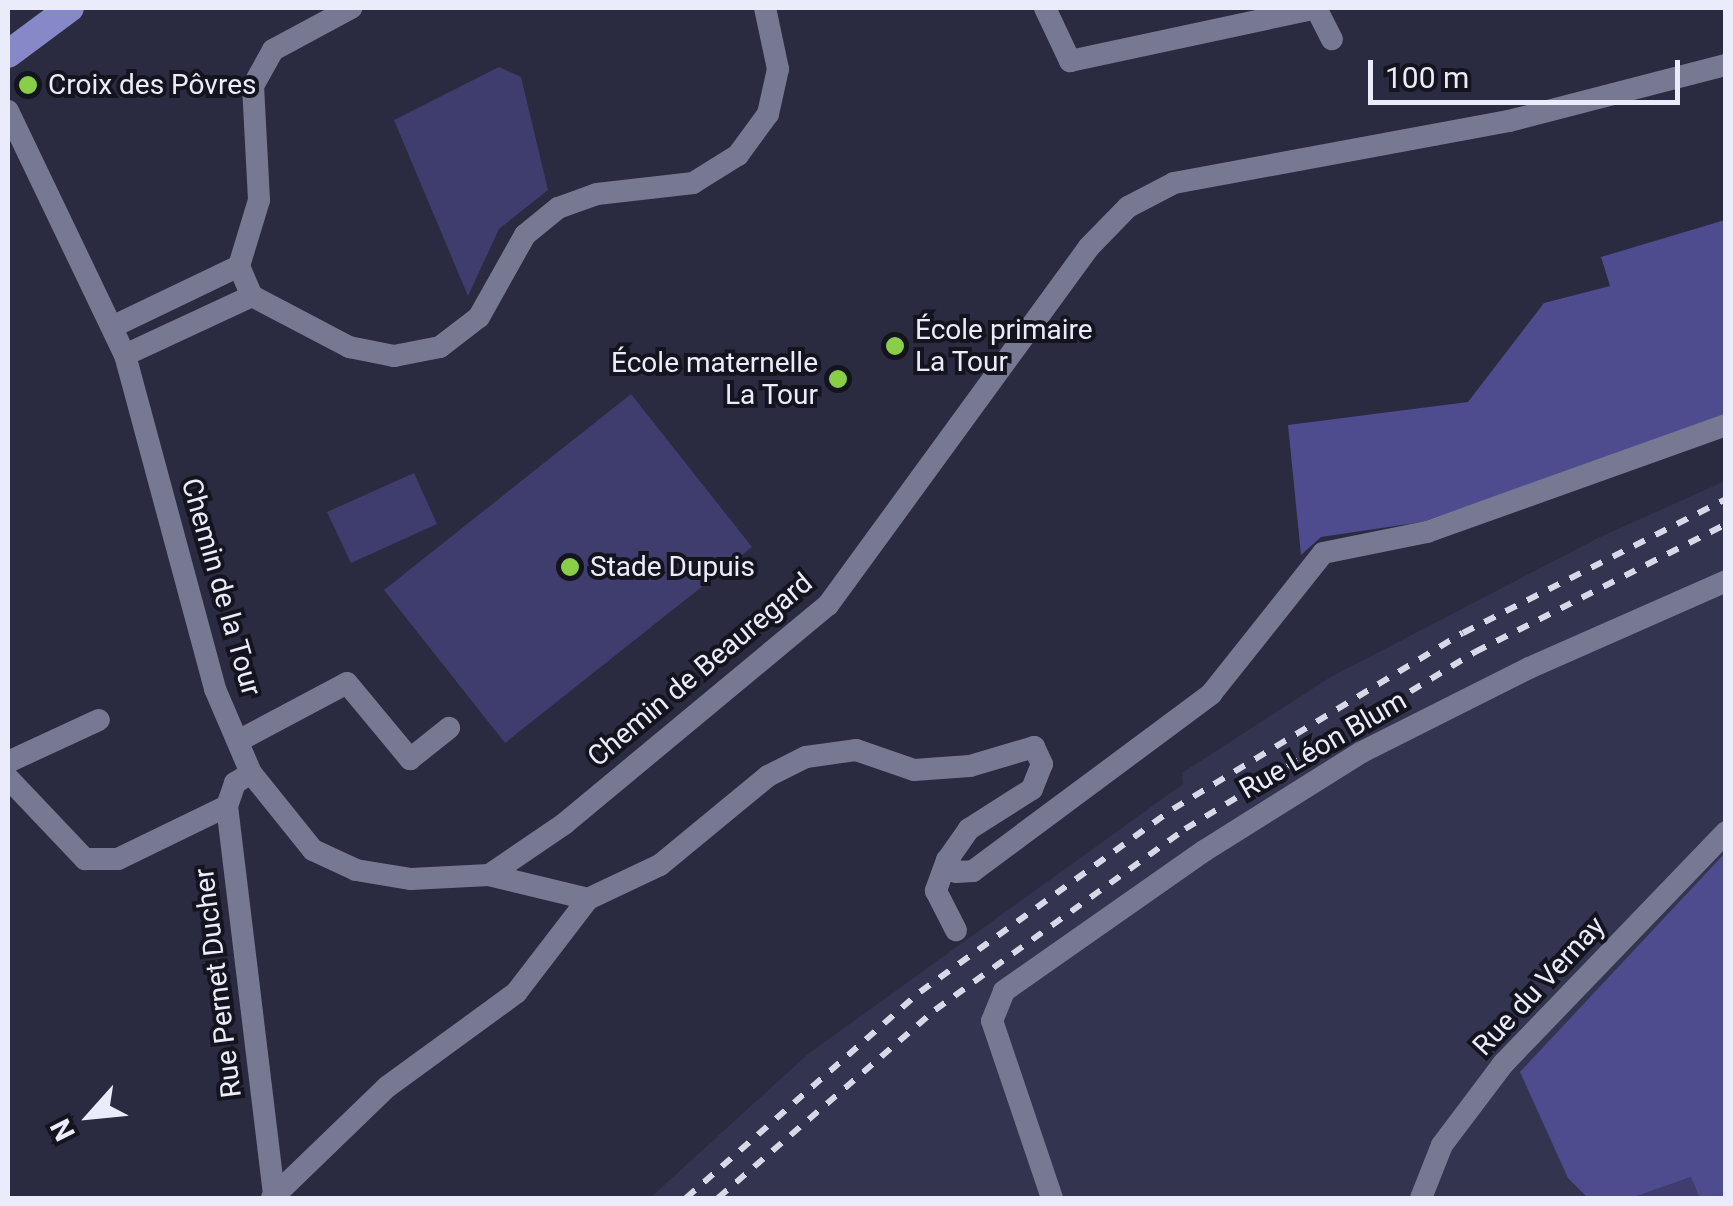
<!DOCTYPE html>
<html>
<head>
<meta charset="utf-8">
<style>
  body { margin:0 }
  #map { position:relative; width:1733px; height:1206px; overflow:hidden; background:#2a2a40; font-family:Roboto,sans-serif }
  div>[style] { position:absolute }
  .built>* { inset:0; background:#333450 }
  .green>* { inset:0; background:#3e3d6d }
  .forest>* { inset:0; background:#4e4c8f }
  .minor>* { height:22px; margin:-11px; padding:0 11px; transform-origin:11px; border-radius:11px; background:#777993 }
  .major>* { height:28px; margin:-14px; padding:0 14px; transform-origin:14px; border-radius:14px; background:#8788c8 }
  .rail>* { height:6px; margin-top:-3px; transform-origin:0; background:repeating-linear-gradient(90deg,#d8d9e8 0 12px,transparent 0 24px) }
  .dots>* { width:28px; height:28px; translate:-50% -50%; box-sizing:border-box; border:5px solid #14141e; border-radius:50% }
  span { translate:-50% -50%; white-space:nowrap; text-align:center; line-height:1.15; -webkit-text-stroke:8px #14141e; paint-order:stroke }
  .poi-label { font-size:28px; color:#ebecfb }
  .left { translate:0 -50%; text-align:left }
  .right { translate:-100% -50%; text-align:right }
  .street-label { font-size:28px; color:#ebecfb }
  .frame { position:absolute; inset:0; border:10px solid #ebecfb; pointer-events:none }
  .north { position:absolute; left:40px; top:1066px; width:100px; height:100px; -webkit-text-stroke:8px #14141e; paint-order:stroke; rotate:243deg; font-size:28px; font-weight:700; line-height:40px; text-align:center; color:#ebecfb }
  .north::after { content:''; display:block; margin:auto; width:35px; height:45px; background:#ebecfb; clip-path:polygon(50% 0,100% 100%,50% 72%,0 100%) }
  .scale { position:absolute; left:1368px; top:60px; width:312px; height:45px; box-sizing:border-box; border:5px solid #ebecfb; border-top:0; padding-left:12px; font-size:30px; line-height:35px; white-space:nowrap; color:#ebecfb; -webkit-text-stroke:8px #14141e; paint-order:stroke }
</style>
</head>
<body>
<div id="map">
  <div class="built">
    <i style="clip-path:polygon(1725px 481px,1725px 1198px,650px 1198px,808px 1054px,1183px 784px,1182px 773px,1329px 678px,1600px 537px)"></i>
  </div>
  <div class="green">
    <i style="clip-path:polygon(499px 67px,521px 77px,548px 190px,499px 229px,468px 296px,394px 120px)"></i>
    <i style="clip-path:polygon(631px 394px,752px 547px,505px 743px,384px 590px)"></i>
    <i style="clip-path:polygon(414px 473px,437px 524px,351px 563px,327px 512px)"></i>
    <i style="clip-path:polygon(1692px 1177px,1700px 1198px,1631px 1198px)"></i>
  </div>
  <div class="forest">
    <i style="clip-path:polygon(1725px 220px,1725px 416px,1422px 522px,1321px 537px,1301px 555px,1288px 425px,1468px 402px,1544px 303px,1610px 286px,1601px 257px)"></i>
    <i style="clip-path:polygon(1725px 853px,1725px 1198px,1700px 1198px,1691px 1177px,1631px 1198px,1588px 1198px,1568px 1178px,1520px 1072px)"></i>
  </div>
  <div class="minor">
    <i style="left:1045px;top:8px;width:59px;rotate:64.7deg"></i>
    <i style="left:1070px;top:61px;width:253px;rotate:-12.1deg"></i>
    <i style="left:1316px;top:8px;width:35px;rotate:63deg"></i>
    <i style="left:8px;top:111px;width:271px;rotate:64.4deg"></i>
    <i style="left:125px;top:355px;width:346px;rotate:74.9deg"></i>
    <i style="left:215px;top:689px;width:91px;rotate:66.8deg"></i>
    <i style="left:251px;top:773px;width:99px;rotate:51.2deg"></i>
    <i style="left:313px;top:850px;width:47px;rotate:24.9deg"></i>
    <i style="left:356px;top:870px;width:56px;rotate:9.3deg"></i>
    <i style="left:411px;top:879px;width:78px;rotate:-2.9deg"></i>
    <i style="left:489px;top:875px;width:102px;rotate:13.6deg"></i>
    <i style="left:588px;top:899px;width:80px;rotate:-25.3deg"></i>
    <i style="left:660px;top:865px;width:140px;rotate:-39.5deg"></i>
    <i style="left:768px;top:776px;width:42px;rotate:-26.6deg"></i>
    <i style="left:806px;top:757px;width:50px;rotate:-8deg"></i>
    <i style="left:856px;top:750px;width:61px;rotate:19deg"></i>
    <i style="left:914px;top:770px;width:56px;rotate:-4.1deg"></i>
    <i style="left:970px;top:766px;width:67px;rotate:-16.5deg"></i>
    <i style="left:1034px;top:747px;width:19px;rotate:65deg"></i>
    <i style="left:1042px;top:764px;width:27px;rotate:112deg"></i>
    <i style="left:1032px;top:789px;width:75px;rotate:147.6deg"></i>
    <i style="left:969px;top:829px;width:38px;rotate:125deg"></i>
    <i style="left:947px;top:860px;width:33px;rotate:110deg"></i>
    <i style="left:936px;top:891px;width:44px;rotate:62.9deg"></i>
    <i style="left:239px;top:266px;width:33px;rotate:67deg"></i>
    <i style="left:252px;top:296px;width:110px;rotate:27.7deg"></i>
    <i style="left:349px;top:347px;width:46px;rotate:11.3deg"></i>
    <i style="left:394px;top:356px;width:47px;rotate:-11.1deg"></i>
    <i style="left:440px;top:347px;width:49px;rotate:-37.6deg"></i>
    <i style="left:479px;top:317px;width:94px;rotate:-60.7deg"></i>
    <i style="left:525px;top:235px;width:43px;rotate:-39.3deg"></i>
    <i style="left:558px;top:208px;width:41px;rotate:-19.7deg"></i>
    <i style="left:597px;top:194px;width:97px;rotate:-6.5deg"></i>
    <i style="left:693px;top:183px;width:53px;rotate:-31.9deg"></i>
    <i style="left:738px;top:155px;width:51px;rotate:-53.8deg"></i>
    <i style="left:768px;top:114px;width:46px;rotate:-77.5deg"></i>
    <i style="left:778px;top:69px;width:62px;rotate:-102deg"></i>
    <i style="left:114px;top:326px;width:139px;rotate:-25.6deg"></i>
    <i style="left:239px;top:266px;width:69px;rotate:-73.1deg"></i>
    <i style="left:259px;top:200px;width:114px;rotate:-93deg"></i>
    <i style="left:253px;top:86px;width:41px;rotate:-60.9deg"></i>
    <i style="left:273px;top:50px;width:89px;rotate:-28.3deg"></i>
    <i style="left:125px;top:355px;width:140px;rotate:-24.9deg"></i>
    <i style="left:238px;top:741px;width:123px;rotate:-28deg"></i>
    <i style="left:347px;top:683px;width:99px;rotate:50.3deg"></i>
    <i style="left:410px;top:759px;width:50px;rotate:-38.5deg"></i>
    <i style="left:8px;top:762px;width:100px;rotate:-24.8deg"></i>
    <i style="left:251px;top:773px;width:19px;rotate:148deg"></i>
    <i style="left:235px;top:783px;width:24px;rotate:109deg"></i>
    <i style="left:227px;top:806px;width:393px;rotate:83.1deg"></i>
    <i style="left:8px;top:778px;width:112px;rotate:46.5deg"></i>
    <i style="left:85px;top:859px;width:33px"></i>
    <i style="left:118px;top:859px;width:121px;rotate:-25.9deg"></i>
    <i style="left:947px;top:860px;width:15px;rotate:53deg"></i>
    <i style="left:956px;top:872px;width:17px;rotate:-3deg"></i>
    <i style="left:973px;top:871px;width:297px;rotate:-36.6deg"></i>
    <i style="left:1211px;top:694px;width:180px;rotate:-51.5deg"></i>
    <i style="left:1323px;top:553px;width:106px;rotate:-11.4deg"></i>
    <i style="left:1427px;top:532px;width:318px;rotate:-19.7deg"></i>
    <i style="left:489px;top:875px;width:91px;rotate:-34.2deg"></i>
    <i style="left:564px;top:824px;width:343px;rotate:-39.7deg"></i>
    <i style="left:828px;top:605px;width:443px;rotate:-53.9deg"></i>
    <i style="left:1089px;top:247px;width:56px;rotate:-45.7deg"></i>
    <i style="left:1128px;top:207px;width:52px;rotate:-27.6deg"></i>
    <i style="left:1174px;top:183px;width:341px;rotate:-10.5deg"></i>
    <i style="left:1509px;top:121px;width:224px;rotate:-14.5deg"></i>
    <i style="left:272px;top:1198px;width:160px;rotate:-44deg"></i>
    <i style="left:387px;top:1087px;width:160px;rotate:-36.1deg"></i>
    <i style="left:516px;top:993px;width:118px;rotate:-52.5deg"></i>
    <i style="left:1052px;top:1198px;width:187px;rotate:-108.7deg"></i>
    <i style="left:992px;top:1021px;width:32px;rotate:-68deg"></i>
    <i style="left:1004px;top:991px;width:244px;rotate:-35deg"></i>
    <i style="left:1204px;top:851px;width:186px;rotate:-32.1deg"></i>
    <i style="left:1362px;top:752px;width:187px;rotate:-26.7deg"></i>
    <i style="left:1529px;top:668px;width:215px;rotate:-23.8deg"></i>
    <i style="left:1421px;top:1198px;width:57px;rotate:-68.4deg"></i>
    <i style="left:1442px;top:1145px;width:101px;rotate:-53deg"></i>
    <i style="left:1503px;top:1064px;width:322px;rotate:-46.1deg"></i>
  </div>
  <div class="major">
    <i style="left:8px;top:54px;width:77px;rotate:-36.6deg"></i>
  </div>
  <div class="rail">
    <i style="left:686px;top:1198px;width:312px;rotate:-41.4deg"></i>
    <i style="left:920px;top:992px;width:312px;rotate:-35.9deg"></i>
    <i style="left:1173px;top:809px;width:339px;rotate:-31.3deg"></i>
    <i style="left:1463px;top:633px;width:295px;rotate:-27deg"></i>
    <i style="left:718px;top:1198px;width:287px;rotate:-40.9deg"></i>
    <i style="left:935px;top:1010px;width:309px;rotate:-35.9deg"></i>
    <i style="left:1185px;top:829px;width:340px;rotate:-31.4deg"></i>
    <i style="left:1475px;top:652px;width:282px;rotate:-27deg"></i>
  </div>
  <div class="dots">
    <i style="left:28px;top:85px;background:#8ace47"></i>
    <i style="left:895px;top:346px;background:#8ace47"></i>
    <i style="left:838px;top:379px;background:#8ace47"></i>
    <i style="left:570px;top:567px;background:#8ace47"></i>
  </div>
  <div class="poi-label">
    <span class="left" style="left:48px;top:85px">Croix des Pôvres</span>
    <span class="left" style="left:915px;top:346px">École primaire<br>La Tour</span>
    <span class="right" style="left:818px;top:379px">École maternelle<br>La Tour</span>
    <span class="left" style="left:590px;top:567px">Stade Dupuis</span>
  </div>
  <div class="street-label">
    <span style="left:221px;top:587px;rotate:74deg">Chemin de la Tour</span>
    <span style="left:700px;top:670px;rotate:-40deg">Chemin de Beauregard</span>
    <span style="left:1323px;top:745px;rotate:-30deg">Rue Léon Blum</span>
    <span style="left:218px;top:983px;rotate:-97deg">Rue Pernet Ducher</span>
    <span style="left:1539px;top:986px;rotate:-47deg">Rue du Vernay</span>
  </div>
  <div class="frame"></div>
  <div class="north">N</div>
  <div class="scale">100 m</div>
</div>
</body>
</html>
